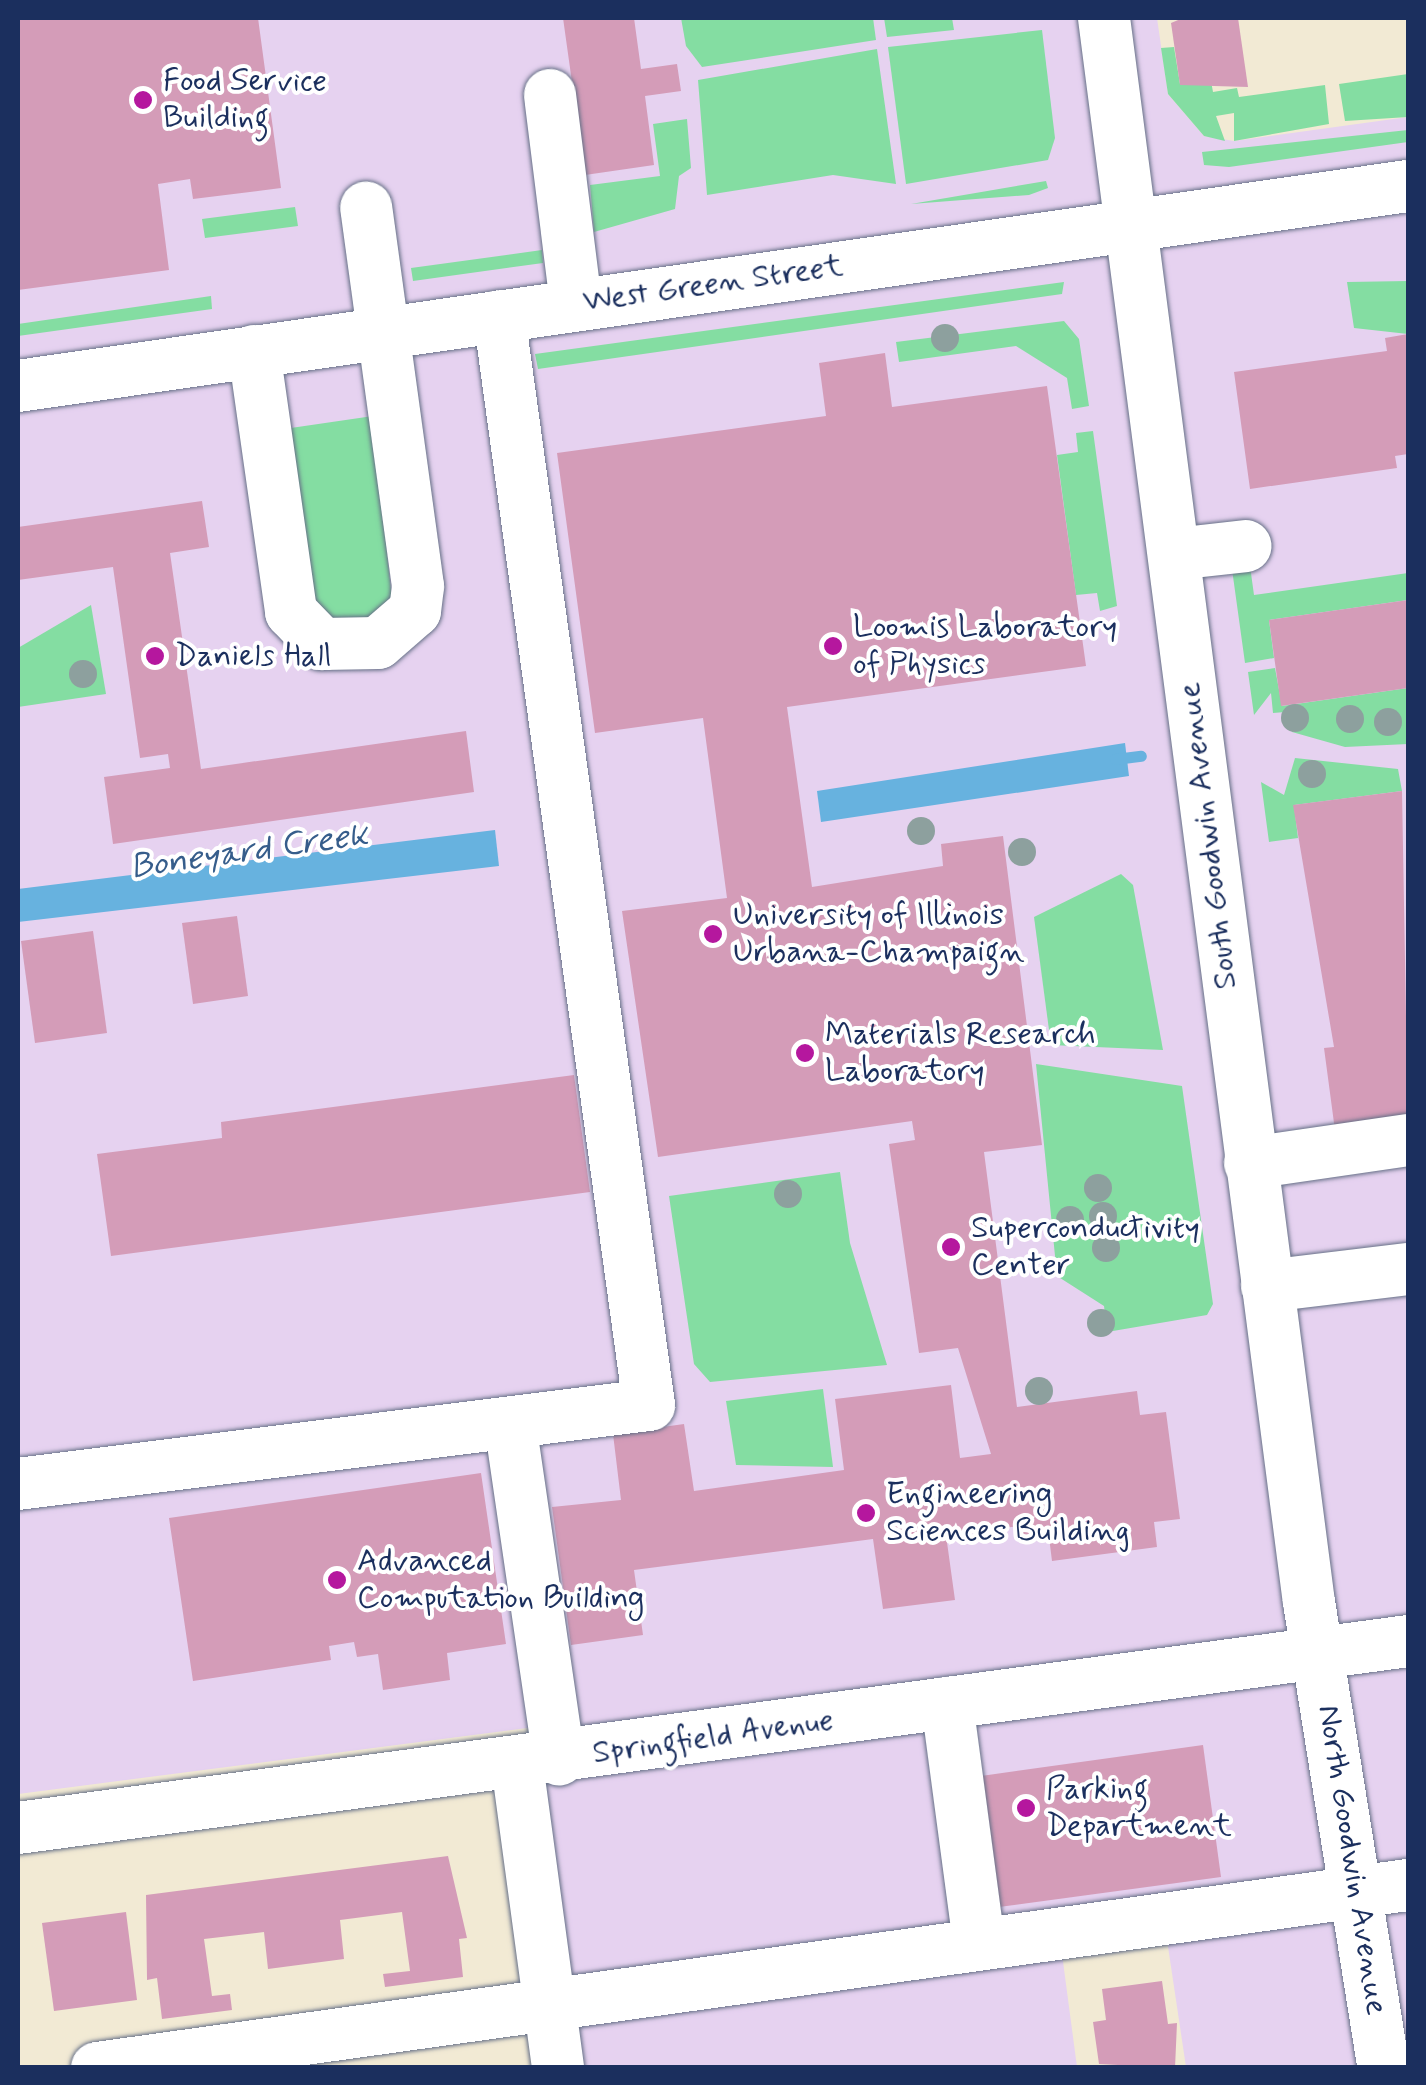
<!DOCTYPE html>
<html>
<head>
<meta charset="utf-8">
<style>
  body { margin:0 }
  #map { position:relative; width:1426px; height:2085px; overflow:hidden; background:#f2ead4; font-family:Mynerve,sans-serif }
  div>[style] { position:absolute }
  .built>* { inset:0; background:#e6d2f0 }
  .green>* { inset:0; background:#84dda2 }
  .water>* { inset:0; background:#67b2df }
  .stream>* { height:11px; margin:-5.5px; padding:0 5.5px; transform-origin:5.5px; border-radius:5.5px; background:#67b2df }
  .building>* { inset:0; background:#d49cb8 }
  .roads { filter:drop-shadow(0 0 2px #667087) drop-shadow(0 0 2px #667087) }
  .minor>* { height:52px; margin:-26px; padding:0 26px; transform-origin:26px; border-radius:26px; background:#fff }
  .trees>* { width:28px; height:28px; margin:-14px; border-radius:50%; background:#8da09e }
  .dots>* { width:28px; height:28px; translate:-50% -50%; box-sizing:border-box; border:5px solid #fff; border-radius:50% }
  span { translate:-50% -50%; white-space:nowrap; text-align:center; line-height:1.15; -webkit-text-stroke:8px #fff; paint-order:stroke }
  .poi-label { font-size:32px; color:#1b2f5e }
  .left { translate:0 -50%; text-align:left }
  .street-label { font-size:32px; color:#1b2f5e }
  .water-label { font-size:35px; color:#365d8b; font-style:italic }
  .frame { position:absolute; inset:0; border:20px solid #1b2f5e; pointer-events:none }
</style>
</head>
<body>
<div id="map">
  <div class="built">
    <i style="clip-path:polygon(18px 18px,1157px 18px,1168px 94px,1204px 136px,1234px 141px,1408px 117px,1408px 2067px,1186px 2067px,1167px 1940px,1062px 1954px,1077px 2067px,583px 2067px,535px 1727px,18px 1794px)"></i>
  </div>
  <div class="green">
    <i style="clip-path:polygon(681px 18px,873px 18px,876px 40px,702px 67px,686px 46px)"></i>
    <i style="clip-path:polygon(884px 18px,952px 18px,954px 30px,887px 37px)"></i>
    <i style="clip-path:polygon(1042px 30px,1055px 138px,1048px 160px,906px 184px,888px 47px)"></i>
    <i style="clip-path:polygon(1174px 47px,1180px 84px,1211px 81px,1213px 92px,1237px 88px,1239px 97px,1325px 85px,1329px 124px,1234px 141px,1234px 113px,1216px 116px,1225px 141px,1204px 136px,1168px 94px,1161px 48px)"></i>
    <i style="clip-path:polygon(877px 49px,896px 184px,833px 175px,707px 195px,698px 80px)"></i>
    <i style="clip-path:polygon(1408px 74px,1408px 117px,1345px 121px,1339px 84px)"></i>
    <i style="clip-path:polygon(687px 119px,691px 168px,679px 176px,675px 209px,594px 232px,590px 185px,660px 176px,653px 124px)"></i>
    <i style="clip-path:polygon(1408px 130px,1408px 142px,1229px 167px,1204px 165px,1202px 152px)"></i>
    <i style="clip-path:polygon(1046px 181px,1048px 188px,1029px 195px,911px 204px)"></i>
    <i style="clip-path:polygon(295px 207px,298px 226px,205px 238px,202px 219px)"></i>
    <i style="clip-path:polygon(542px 250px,543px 263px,413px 281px,411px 268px)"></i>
    <i style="clip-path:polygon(1408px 281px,1408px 334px,1354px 328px,1347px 282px)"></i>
    <i style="clip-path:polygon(1064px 282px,1062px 294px,538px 369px,535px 354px)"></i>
    <i style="clip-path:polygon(211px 296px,212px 309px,18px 336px,18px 324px)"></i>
    <i style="clip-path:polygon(1064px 321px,1079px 339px,1089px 406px,1072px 409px,1067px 378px,1016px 346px,899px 362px,896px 342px)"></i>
    <i style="clip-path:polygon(373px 416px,393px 610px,349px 624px,313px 611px,284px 429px)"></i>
    <i style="clip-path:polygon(1093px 431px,1117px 606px,1100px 611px,1097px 593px,1076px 595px,1057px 455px,1078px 452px,1076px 433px)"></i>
    <i style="clip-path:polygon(1231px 562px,1250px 566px,1254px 595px,1408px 573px,1408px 600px,1269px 620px,1274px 658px,1245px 663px)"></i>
    <i style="clip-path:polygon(91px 605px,106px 694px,18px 707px,18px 648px)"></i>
    <i style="clip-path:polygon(1275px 668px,1282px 706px,1408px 688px,1408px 744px,1345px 747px,1292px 732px,1285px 712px,1273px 713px,1271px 693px,1254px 715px,1248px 672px)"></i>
    <i style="clip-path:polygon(1295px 758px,1398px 769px,1402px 791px,1294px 805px,1298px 838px,1269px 842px,1261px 782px,1284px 795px)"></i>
    <i style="clip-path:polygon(1121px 874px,1133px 885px,1163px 1050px,1051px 1045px,1034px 917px)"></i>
    <i style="clip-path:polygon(1036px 1064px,1182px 1086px,1213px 1304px,1207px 1315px,1107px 1332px,1104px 1306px,1057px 1276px)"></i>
    <i style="clip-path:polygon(840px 1172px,850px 1243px,887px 1365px,710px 1382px,694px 1364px,669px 1196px)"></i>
    <i style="clip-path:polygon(823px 1389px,833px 1467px,736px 1465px,726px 1401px)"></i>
  </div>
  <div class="water">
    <i style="clip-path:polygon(1125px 743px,1129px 776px,821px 822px,817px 791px)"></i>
    <i style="clip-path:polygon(495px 830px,499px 866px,18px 922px,18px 889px)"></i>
  </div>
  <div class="stream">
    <i style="left:1115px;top:759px;width:26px;rotate:-7deg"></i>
  </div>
  <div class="building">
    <i style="clip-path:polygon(18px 18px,258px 18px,281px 188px,193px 199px,190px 179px,158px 184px,169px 270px,18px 290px)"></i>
    <i style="clip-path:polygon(563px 18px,634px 18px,641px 69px,677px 64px,681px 91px,645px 96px,654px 165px,585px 175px)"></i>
    <i style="clip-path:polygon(1183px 18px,1238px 18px,1248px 87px,1180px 85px,1171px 23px)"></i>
    <i style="clip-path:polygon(1408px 334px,1408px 454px,1395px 456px,1397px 468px,1250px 489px,1234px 372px,1387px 351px,1385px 338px)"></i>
    <i style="clip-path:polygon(885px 353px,892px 407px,1047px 386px,1086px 666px,787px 707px,812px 887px,943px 866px,941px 844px,1003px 836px,1042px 1145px,984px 1152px,1017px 1407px,1137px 1391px,1140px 1415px,1166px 1412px,1180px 1519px,1154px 1522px,1157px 1547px,1052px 1561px,1049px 1537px,1023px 1541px,1021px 1526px,946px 1535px,955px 1600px,883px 1609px,873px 1539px,634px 1570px,643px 1635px,571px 1645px,552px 1507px,621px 1500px,613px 1434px,684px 1424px,694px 1491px,844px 1470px,835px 1399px,951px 1385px,960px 1458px,991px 1454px,958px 1348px,919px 1353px,889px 1144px,915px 1140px,912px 1121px,658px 1157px,622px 911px,727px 898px,703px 718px,595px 733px,557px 453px,826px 416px,819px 363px)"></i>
    <i style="clip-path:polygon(202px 501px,209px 547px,170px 553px,201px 769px,466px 731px,474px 792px,113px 844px,104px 777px,170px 768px,168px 754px,140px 758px,113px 567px,18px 580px,18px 527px)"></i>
    <i style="clip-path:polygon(1408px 600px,1408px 688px,1281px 706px,1269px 620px)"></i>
    <i style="clip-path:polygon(1402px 791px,1408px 1128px,1336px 1138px,1324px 1048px,1334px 1047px,1293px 805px)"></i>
    <i style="clip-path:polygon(237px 916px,248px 996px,193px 1004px,182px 923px)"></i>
    <i style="clip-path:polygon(93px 931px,107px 1033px,35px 1043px,21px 941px)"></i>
    <i style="clip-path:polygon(574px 1075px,590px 1192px,111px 1256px,97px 1154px,222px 1138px,221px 1122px)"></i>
    <i style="clip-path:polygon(481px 1473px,506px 1644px,447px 1653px,450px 1680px,383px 1690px,378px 1654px,357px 1657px,354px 1642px,329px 1646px,331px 1660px,193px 1681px,169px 1518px)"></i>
    <i style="clip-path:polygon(1203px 1745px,1221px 1877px,999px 1907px,981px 1776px)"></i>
    <i style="clip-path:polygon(448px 1856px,467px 1938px,459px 1939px,463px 1977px,385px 1987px,383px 1974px,410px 1971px,402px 1912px,340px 1920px,344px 1959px,268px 1969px,264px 1932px,204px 1939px,212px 1996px,230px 1994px,232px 2010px,162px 2019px,157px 1978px,147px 1980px,146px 1895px)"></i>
    <i style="clip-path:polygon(126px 1912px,137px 2000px,54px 2011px,42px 1923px)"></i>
    <i style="clip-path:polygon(1162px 1981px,1168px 2024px,1177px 2023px,1175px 2068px,1099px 2064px,1093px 2022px,1106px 2020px,1102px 1989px)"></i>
  </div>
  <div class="roads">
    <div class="minor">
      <i style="left:1104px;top:18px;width:1597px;rotate:82.63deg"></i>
      <i style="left:1309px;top:1602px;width:472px;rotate:80.9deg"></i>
      <i style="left:550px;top:95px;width:211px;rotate:82.9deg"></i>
      <i style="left:254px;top:351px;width:264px;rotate:81.9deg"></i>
      <i style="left:291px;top:612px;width:45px;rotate:45.9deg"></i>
      <i style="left:322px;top:644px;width:56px;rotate:-1deg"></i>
      <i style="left:378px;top:643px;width:49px;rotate:-40.9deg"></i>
      <i style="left:415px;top:611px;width:25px;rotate:-83deg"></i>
      <i style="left:418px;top:586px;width:382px;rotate:-97.8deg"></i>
      <i style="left:18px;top:386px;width:1404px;rotate:-8.19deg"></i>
      <i style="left:1175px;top:554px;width:71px;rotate:-6.4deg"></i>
      <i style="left:1250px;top:1163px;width:160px;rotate:-8.3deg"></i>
      <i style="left:1267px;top:1286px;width:142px;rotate:-6.9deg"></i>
      <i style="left:510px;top:1423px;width:340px;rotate:81.7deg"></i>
      <i style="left:18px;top:1484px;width:636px;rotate:-7.14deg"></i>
      <i style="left:649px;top:1405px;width:1099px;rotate:-97.84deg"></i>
      <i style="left:947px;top:1703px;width:243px;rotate:82.4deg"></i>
      <i style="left:517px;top:1764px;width:307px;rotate:82.3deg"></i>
      <i style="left:18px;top:1828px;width:1403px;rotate:-7.66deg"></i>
      <i style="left:97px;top:2068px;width:1324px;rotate:-7.95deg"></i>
    </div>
  </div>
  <div class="trees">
    <i style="left:945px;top:338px"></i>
    <i style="left:83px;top:674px"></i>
    <i style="left:1295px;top:718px"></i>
    <i style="left:1350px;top:719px"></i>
    <i style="left:1388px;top:722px"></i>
    <i style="left:1312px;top:774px"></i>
    <i style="left:921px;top:831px"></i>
    <i style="left:1022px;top:852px"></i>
    <i style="left:1098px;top:1188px"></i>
    <i style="left:788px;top:1194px"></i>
    <i style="left:1103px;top:1216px"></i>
    <i style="left:1070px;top:1220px"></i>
    <i style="left:1106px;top:1248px"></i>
    <i style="left:1101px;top:1323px"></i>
    <i style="left:1039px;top:1391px"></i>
  </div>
  <div class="dots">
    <i style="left:143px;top:100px;background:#b5179e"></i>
    <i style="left:833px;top:646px;background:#b5179e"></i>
    <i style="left:155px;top:656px;background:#b5179e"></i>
    <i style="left:713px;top:934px;background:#b5179e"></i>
    <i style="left:805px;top:1053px;background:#b5179e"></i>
    <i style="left:951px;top:1247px;background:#b5179e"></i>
    <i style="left:866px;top:1513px;background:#b5179e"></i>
    <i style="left:337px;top:1580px;background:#b5179e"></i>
    <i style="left:1026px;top:1808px;background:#b5179e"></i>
  </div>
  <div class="poi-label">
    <span class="left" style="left:163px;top:100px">Food Service<br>Building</span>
    <span class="left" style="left:853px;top:646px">Loomis Laboratory<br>of Physics</span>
    <span class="left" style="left:175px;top:656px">Daniels Hall</span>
    <span class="left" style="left:733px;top:934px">University of Illinois<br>Urbana-Champaign</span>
    <span class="left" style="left:825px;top:1053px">Materials Research<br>Laboratory</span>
    <span class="left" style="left:971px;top:1247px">Superconductivity<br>Center</span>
    <span class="left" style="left:886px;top:1513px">Engineering<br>Sciences Building</span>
    <span class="left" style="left:357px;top:1580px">Advanced<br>Computation Building</span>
    <span class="left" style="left:1046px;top:1808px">Parking<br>Department</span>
  </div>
  <div class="street-label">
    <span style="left:713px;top:284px;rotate:-8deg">West Green Street</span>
    <span style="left:1208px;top:836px;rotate:-97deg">South Goodwin Avenue</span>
    <span style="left:713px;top:1737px;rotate:-8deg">Springfield Avenue</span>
    <span style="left:1352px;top:1860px;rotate:81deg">North Goodwin Avenue</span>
  </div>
  <div class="water-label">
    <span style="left:249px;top:851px;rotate:-8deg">Boneyard Creek</span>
  </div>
  <div class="frame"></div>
</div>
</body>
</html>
